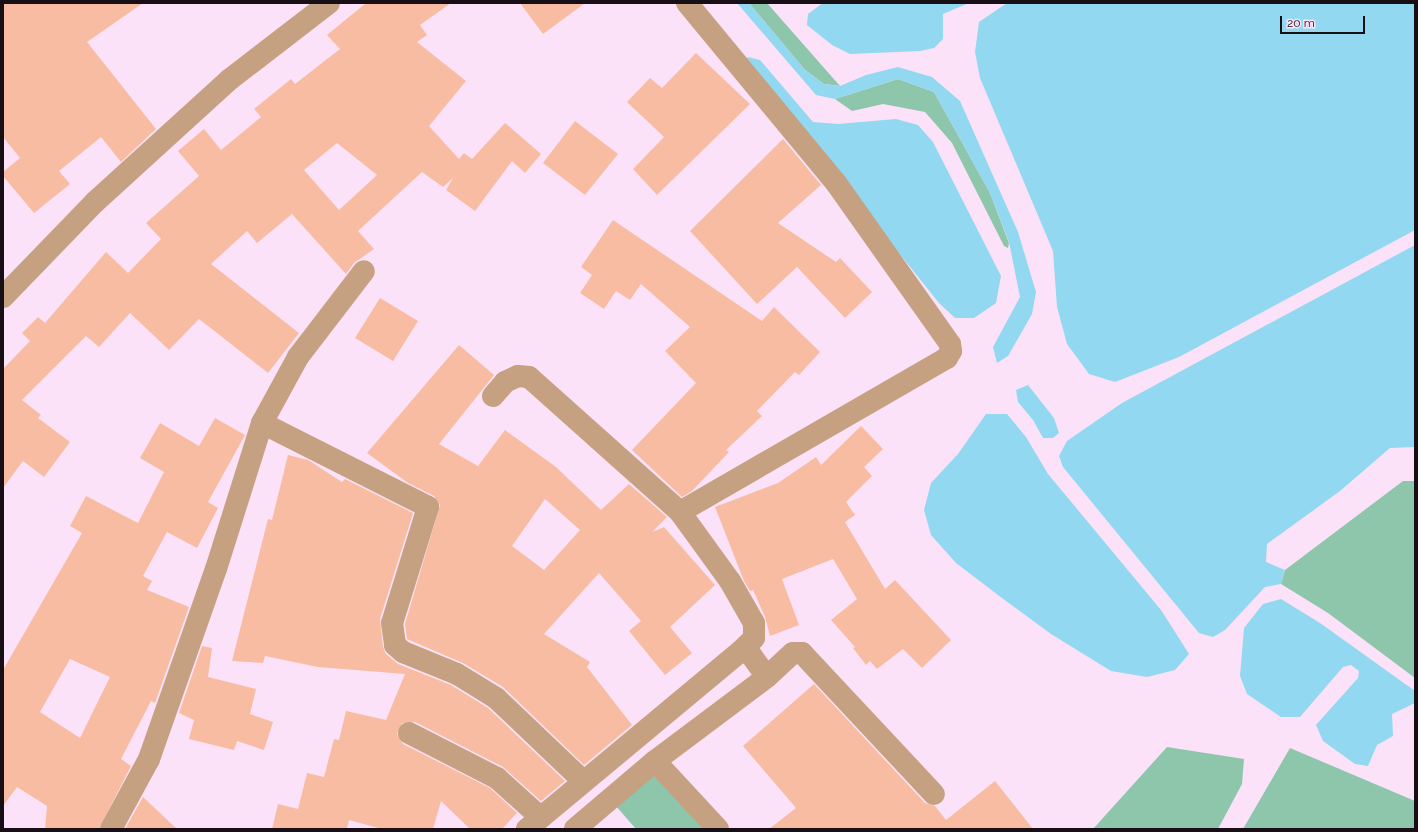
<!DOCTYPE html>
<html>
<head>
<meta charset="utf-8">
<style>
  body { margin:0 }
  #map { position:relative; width:1418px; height:832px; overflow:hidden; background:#fbe2f9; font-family:Raleway,sans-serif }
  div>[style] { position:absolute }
  .green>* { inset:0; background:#8ec6ac }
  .water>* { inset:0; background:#91d8f0 }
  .building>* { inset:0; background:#f8bca2 }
  .minor>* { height:22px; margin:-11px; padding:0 11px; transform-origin:11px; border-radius:11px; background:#c6a181 }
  span { translate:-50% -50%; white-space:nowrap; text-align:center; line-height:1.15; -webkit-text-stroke:3px #fbe2f9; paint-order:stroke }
  .frame { position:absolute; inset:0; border:4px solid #170e16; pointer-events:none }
  .scale { position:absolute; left:1280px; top:16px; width:85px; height:18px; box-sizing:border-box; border:2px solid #170e16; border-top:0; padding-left:5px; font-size:12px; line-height:14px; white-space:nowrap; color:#170e16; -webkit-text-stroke:3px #fbe2f9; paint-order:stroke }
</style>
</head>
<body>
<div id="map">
  <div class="green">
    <i style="clip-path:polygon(749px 3px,767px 3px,840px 86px,824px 84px,805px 70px)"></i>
    <i style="clip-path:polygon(898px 79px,934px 92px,990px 193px,1009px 243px,1008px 248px,1004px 246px,952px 143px,925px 112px,883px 104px,852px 111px,835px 99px)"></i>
    <i style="clip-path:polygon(1403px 481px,1415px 481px,1415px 678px,1328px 613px,1281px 584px,1285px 570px)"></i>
    <i style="clip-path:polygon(1167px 747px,1244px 759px,1242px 784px,1218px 829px,1093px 829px)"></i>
    <i style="clip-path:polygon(1290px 748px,1415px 801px,1415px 829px,1243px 829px)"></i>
    <i style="clip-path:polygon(653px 772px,710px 829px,636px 829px,615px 805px)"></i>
  </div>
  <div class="water">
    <i style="clip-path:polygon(737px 3px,749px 3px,805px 70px,824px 84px,840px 86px,866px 75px,898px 67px,932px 77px,960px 101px,1018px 232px,1036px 292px,1032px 314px,1008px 356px,997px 363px,993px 347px,1020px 297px,1009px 242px,990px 193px,934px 92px,898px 79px,835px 99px,816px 95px)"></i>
    <i style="clip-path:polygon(823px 3px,969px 3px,943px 14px,943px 39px,934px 48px,920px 51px,850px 54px,832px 45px,807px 25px,808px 14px)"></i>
    <i style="clip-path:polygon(1007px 3px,1415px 3px,1415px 230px,1179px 357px,1115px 382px,1089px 374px,1067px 344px,1057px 307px,1053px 251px,980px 78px,975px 52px,979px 22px)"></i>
    <i style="clip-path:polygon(748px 57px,760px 60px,813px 122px,838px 124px,896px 119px,918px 125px,933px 142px,1001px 276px,996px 303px,974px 318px,955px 318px,939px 303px,745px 61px)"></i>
    <i style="clip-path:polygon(1415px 245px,1415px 447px,1390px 448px,1340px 491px,1267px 544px,1266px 562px,1285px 570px,1281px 584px,1265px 587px,1225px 630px,1213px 637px,1199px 633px,1063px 467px,1059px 456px,1067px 441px,1122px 403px)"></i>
    <i style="clip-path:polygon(1028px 385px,1054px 418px,1059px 433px,1053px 438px,1043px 438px,1033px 420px,1018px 402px,1016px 390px)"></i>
    <i style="clip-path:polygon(986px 414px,1007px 414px,1026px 437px,1048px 474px,1161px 610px,1189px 654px,1175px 670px,1147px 677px,1111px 671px,1051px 634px,1002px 598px,956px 563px,931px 535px,924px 510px,931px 483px,958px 454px)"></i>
    <i style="clip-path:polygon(1281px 599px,1320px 623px,1415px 691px,1415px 703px,1392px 714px,1393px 736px,1377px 745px,1368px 766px,1355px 764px,1323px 741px,1316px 725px,1358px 678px,1359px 671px,1351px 665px,1343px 667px,1300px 717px,1281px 717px,1247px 694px,1240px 676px,1244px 628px,1263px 604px)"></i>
  </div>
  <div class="building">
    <i style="clip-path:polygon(3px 3px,143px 3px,87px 42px,156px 129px,121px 162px,101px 137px,59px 171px,70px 184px,34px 213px,3px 176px,3px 172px,20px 158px,3px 137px)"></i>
    <i style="clip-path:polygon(evenodd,366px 3px,451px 3px,420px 25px,427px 35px,417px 42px,466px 81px,429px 126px,459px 159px,464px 153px,472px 159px,505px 123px,541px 154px,525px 173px,512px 161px,475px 211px,446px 190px,453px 178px,443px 187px,422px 172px,358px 231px,374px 249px,354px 263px,346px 274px,292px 214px,257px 243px,247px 231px,211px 264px,299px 333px,268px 373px,199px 319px,169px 350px,130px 313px,99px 347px,86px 336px,22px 400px,41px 415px,38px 418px,70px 442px,44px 477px,23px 461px,3px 488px,3px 369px,30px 341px,22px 333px,38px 317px,45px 323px,106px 252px,128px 273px,161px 239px,146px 223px,199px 176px,178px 151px,204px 129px,221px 150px,261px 117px,254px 109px,291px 79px,295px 84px,340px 49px,327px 35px,366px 3px,337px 143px,377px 175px,339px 210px,304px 170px,337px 143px)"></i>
    <i style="clip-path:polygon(520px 3px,585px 3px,543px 34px)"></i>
    <i style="clip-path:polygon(696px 53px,750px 104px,657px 195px,633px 169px,664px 137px,627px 102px,650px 78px,662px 88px)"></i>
    <i style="clip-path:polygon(575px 121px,618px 154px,585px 195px,543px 163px)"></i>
    <i style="clip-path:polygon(783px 139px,821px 185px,778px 223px,836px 262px,840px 258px,872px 292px,845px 318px,797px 267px,757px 304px,690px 231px)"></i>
    <i style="clip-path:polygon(613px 220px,762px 321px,774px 307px,820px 352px,799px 375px,795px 372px,757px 411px,762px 416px,726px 450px,729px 452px,692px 491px,682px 497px,632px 450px,696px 383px,665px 351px,690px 327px,641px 284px,630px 300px,616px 291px,604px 309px,580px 293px,592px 275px,581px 267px)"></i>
    <i style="clip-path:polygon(380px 298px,418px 321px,393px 361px,355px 338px)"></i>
    <i style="clip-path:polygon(evenodd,459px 345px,494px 375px,439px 444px,478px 466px,505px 430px,556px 467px,601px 510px,629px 484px,667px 517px,652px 532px,664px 527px,715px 585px,670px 627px,692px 653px,665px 675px,629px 631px,641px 621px,599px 573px,544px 634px,590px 662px,587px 667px,632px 725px,584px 765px,503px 687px,463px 663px,407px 639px,405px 624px,440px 505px,434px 496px,408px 483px,367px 453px,459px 345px,545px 499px,580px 530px,544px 570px,512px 546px,545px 499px)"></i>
    <i style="clip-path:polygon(evenodd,215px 418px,245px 435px,208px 502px,218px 508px,197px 548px,167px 532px,143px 576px,152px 581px,147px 590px,189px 607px,155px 703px,151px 701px,121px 759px,131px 766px,99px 829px,45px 829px,47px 806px,17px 787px,3px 806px,3px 670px,82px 533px,70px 526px,86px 496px,138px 523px,164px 472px,140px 458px,160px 423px,199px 446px,215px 418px,70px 659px,110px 677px,80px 738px,40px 712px,70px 659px)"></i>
    <i style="clip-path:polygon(861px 426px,883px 449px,864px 467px,872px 476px,846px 502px,855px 515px,845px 522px,885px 589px,895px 580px,951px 640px,922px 668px,903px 649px,877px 669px,870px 661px,866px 665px,853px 648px,855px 647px,831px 620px,857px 599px,833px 559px,782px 579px,799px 625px,770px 636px,765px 617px,753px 590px,750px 591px,744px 581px,715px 507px,778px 483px,816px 457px,821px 465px)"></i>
    <i style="clip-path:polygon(288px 455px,308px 460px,342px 482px,345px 479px,413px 513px,380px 619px,383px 647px,386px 654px,398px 664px,451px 685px,488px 708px,565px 781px,541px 801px,503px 767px,415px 722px,402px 723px,397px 734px,403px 744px,490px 788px,517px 813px,502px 829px,470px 829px,441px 801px,433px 829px,382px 829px,349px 820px,347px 829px,272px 829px,278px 804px,298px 809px,307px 773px,324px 777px,334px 739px,339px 740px,346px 711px,386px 720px,405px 674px,318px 667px,265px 656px,263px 663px,232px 661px,268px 519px,272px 520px)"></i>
    <i style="clip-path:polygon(202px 646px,212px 648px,208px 677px,256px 689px,250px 714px,273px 722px,264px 750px,237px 741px,234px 750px,189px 739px,194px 720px,179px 713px)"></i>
    <i style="clip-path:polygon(814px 684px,925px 803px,935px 806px,946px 820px,995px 781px,1033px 829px,769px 829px,796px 808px,743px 746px)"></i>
    <i style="clip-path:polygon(143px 797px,177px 829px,125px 829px)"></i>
  </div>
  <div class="minor">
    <i style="left:3px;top:297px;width:132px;rotate:-45.9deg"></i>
    <i style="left:95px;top:202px;width:181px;rotate:-42.3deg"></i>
    <i style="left:229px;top:80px;width:126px;rotate:-37.6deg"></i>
    <i style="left:493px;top:396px;width:18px;rotate:-49deg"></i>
    <i style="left:505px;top:382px;width:14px;rotate:-25deg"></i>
    <i style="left:518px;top:376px;width:11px;rotate:5deg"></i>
    <i style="left:529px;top:377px;width:203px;rotate:41.8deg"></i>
    <i style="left:680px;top:512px;width:85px;rotate:54.1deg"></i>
    <i style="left:730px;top:581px;width:48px;rotate:60.3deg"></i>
    <i style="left:754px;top:623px;width:15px;rotate:90deg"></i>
    <i style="left:754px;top:638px;width:17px;rotate:135deg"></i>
    <i style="left:742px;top:650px;width:280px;rotate:140.2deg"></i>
    <i style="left:262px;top:423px;width:186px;rotate:26.8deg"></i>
    <i style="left:428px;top:507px;width:121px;rotate:107.2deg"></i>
    <i style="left:392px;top:623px;width:22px;rotate:82deg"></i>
    <i style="left:395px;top:645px;width:11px;rotate:41deg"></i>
    <i style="left:403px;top:652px;width:58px;rotate:22.2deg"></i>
    <i style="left:457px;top:674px;width:46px;rotate:31.6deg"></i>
    <i style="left:496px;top:698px;width:119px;rotate:43.6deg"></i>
    <i style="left:680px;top:512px;width:308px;rotate:-30deg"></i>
    <i style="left:947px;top:358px;width:8px;rotate:-60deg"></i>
    <i style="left:951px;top:351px;width:7px;rotate:-98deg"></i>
    <i style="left:950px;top:344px;width:197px;rotate:-125.3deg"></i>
    <i style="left:836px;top:183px;width:234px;rotate:-129.6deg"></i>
    <i style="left:742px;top:650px;width:10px;rotate:29deg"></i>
    <i style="left:751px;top:655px;width:27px;rotate:54deg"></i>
    <i style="left:409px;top:733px;width:99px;rotate:27.1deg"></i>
    <i style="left:497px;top:778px;width:58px;rotate:42.2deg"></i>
    <i style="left:655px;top:761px;width:93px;rotate:47.2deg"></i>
    <i style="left:111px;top:829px;width:80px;rotate:-61.5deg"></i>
    <i style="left:149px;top:759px;width:201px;rotate:-70.6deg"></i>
    <i style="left:216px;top:569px;width:153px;rotate:-72.5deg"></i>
    <i style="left:262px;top:423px;width:75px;rotate:-61.4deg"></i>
    <i style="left:298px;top:357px;width:108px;rotate:-52.5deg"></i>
    <i style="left:575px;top:829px;width:105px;rotate:-40.4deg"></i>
    <i style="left:655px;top:761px;width:140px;rotate:-36.9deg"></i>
    <i style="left:767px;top:677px;width:35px;rotate:-43deg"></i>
    <i style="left:793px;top:653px;width:9px"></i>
    <i style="left:802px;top:653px;width:193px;rotate:46.9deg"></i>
  </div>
  <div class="frame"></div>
  <div class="scale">20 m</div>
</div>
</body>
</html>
